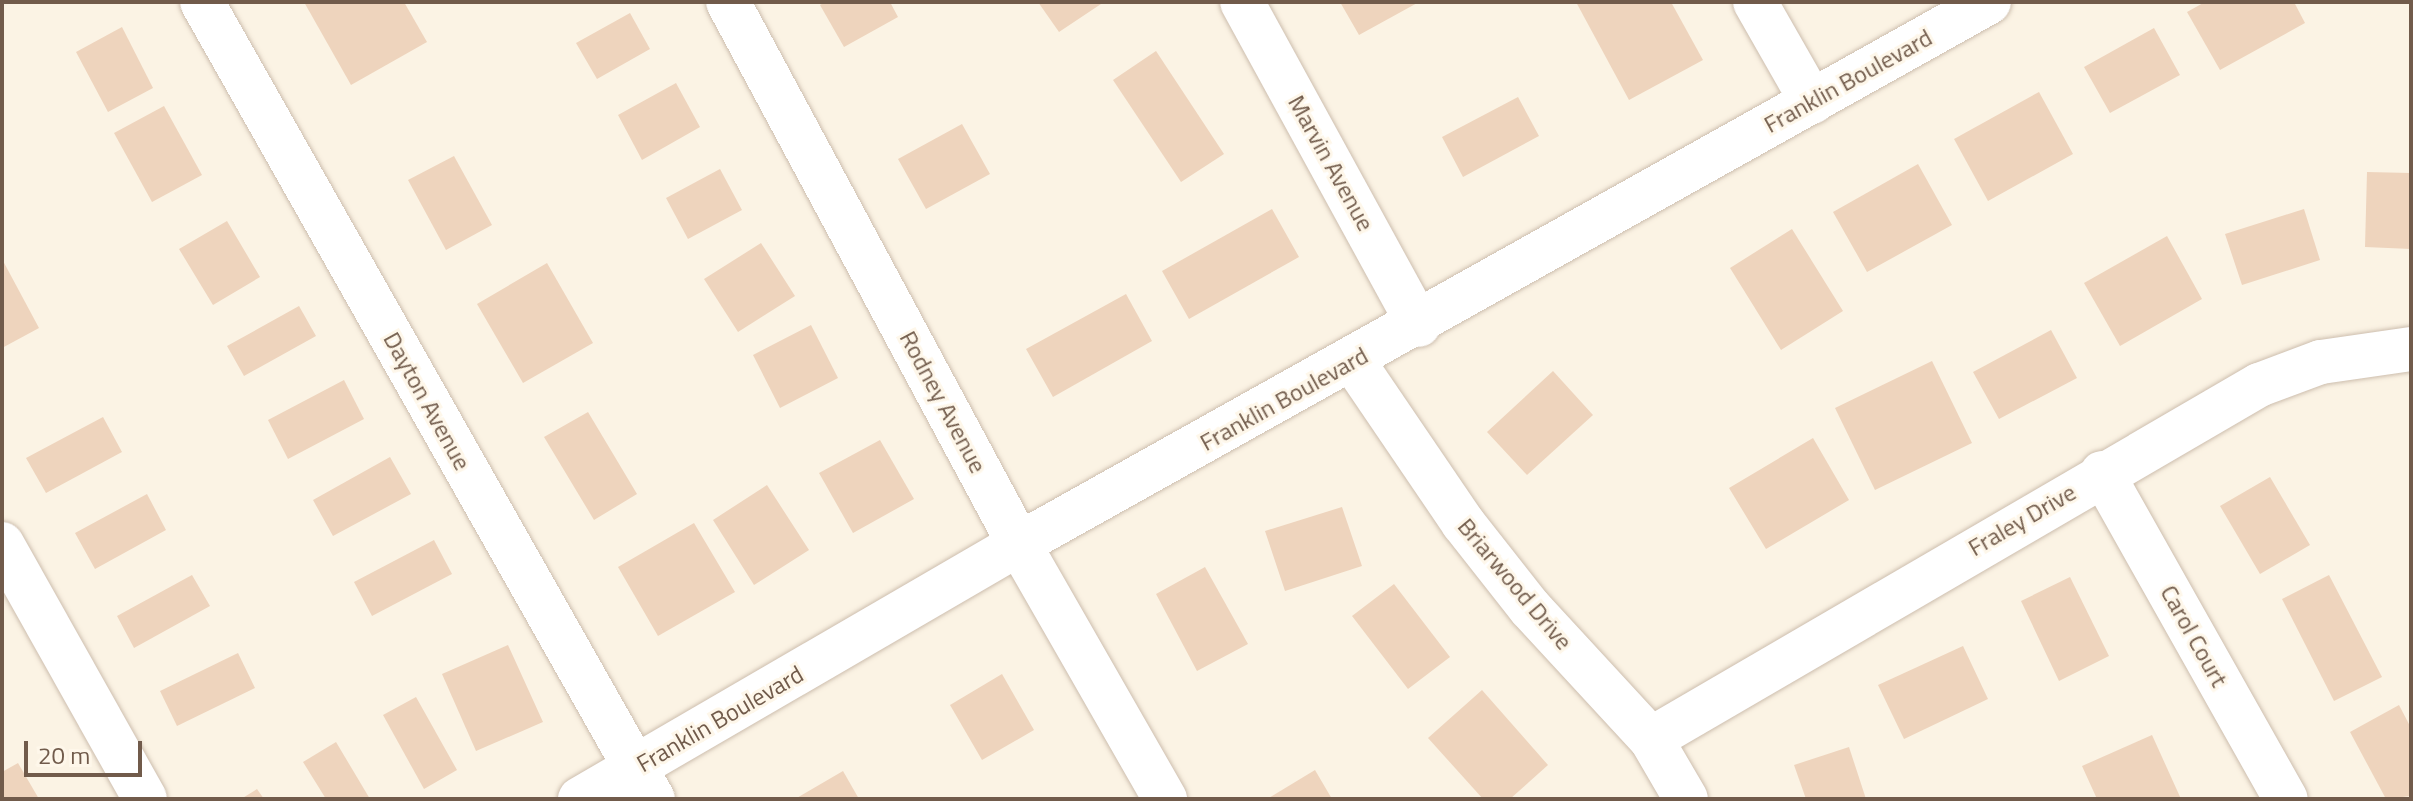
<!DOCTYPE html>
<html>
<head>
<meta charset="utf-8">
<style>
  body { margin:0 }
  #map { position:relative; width:2413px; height:801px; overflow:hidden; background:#fbf3e4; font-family:"Titillium Web",sans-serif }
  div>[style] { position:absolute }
  .building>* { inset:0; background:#eed4bd }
  .roads { filter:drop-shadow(0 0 2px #cdbeae) drop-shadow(0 0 2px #cdbeae) }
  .minor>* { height:44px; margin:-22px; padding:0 22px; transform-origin:22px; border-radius:22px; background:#fff }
  .tertiary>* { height:44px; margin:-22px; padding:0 22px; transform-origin:22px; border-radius:22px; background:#fff }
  span { translate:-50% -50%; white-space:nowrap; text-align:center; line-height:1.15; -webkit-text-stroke:6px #fef7ea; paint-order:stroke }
  .street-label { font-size:24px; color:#715b4b }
  .frame { position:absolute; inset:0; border:4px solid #715b4b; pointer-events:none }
  .scale { position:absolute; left:24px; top:741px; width:118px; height:36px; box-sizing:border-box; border:4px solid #715b4b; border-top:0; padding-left:10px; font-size:24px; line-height:28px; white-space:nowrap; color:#715b4b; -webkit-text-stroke:6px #fef7ea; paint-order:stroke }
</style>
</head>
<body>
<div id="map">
  <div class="building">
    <i style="clip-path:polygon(304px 2px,404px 2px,427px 42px,351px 85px)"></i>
    <i style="clip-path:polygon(825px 2px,890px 2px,898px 17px,844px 47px,820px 5px)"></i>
    <i style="clip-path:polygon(1038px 2px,1104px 2px,1059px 32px)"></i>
    <i style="clip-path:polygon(1340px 2px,1419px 2px,1359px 35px)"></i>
    <i style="clip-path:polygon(1576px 2px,1671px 2px,1703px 60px,1629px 100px)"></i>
    <i style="clip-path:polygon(2205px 2px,2294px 2px,2305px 23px,2220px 70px,2187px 12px)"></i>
    <i style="clip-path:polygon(630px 13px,650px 49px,597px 79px,576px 43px)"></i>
    <i style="clip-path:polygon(122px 27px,153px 88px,108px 112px,76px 52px)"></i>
    <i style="clip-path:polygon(2154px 28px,2180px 75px,2110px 113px,2084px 67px)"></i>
    <i style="clip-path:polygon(1156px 51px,1224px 154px,1181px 182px,1113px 80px)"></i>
    <i style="clip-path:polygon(676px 83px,700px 127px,642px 160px,618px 115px)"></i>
    <i style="clip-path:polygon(2039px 92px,2073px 154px,1988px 201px,1954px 139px)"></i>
    <i style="clip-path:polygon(1518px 97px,1539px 136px,1463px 177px,1442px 137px)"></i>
    <i style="clip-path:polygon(164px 106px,202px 175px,152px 202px,114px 133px)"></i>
    <i style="clip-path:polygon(962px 124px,990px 174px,926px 209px,898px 159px)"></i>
    <i style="clip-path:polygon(454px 156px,492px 225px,446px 250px,408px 180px)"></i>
    <i style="clip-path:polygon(1918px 164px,1952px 225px,1867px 272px,1833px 212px)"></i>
    <i style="clip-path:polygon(720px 169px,742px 210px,688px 239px,666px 198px)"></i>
    <i style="clip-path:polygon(2367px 172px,2411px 173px,2411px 249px,2365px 247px)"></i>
    <i style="clip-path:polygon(1272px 209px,1299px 257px,1189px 319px,1162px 271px)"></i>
    <i style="clip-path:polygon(2304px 209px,2320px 260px,2242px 285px,2225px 234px)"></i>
    <i style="clip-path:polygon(227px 221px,260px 277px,213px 305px,179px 249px)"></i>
    <i style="clip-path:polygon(1792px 229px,1843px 311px,1781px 350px,1730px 268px)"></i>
    <i style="clip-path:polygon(2167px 236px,2202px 299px,2120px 346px,2084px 283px)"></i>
    <i style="clip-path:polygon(761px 243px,795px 296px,738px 332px,704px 279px)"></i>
    <i style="clip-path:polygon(2px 259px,39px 328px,2px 348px)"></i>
    <i style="clip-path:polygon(547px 263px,593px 343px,523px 383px,477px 304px)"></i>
    <i style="clip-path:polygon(1126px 294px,1152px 341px,1053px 397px,1026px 349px)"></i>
    <i style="clip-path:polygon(299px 306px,316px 336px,244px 376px,227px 346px)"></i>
    <i style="clip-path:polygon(811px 325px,838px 378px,780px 408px,753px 355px)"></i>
    <i style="clip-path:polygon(2051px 330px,2077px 378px,1999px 419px,1973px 372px)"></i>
    <i style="clip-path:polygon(1932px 361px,1972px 443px,1875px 490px,1835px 408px)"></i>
    <i style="clip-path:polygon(1553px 371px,1593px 415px,1527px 475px,1487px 432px)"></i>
    <i style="clip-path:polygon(344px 380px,364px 419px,288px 459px,268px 420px)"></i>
    <i style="clip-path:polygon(588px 412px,637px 494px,594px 520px,544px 437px)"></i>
    <i style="clip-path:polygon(103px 417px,122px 452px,46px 493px,26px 458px)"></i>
    <i style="clip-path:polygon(1813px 438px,1849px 500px,1766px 549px,1729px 488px)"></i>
    <i style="clip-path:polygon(880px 440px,914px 499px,853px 533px,819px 473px)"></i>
    <i style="clip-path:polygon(390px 457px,411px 494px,333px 536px,313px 500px)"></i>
    <i style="clip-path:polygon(2270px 477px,2310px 545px,2260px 574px,2220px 506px)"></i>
    <i style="clip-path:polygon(767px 485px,809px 550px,754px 585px,713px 520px)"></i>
    <i style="clip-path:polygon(147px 494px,166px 530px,95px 569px,75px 533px)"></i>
    <i style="clip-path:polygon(1342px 507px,1362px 566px,1285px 591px,1265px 531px)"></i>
    <i style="clip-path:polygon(694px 523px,735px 592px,658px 636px,618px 567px)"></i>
    <i style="clip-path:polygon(434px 540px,452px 574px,372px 616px,354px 582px)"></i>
    <i style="clip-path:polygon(1205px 567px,1248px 644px,1197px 671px,1156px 594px)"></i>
    <i style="clip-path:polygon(192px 575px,210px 606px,134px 648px,117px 616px)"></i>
    <i style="clip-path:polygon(2329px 575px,2382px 677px,2334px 701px,2282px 599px)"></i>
    <i style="clip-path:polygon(2070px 577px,2109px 656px,2059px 681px,2021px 601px)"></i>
    <i style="clip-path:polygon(1394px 584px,1450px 657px,1408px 689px,1352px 616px)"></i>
    <i style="clip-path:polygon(508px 645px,543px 722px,476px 751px,442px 674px)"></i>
    <i style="clip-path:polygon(1963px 646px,1988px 699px,1904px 739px,1878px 685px)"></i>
    <i style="clip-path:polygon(238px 653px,255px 688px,177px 726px,160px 691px)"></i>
    <i style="clip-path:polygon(1002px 674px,1034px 730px,982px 760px,950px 705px)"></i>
    <i style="clip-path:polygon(1482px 690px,1548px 765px,1510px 799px,1483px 799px,1428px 738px)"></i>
    <i style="clip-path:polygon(416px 697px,457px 770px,424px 789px,383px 715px)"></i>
    <i style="clip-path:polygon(2399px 705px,2411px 728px,2411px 796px,2386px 799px,2350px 732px)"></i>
    <i style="clip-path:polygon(2152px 735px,2181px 799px,2097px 799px,2082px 766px)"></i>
    <i style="clip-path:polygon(336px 742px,370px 799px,326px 799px,303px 762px)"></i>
    <i style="clip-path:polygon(1849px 747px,1866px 799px,1806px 799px,1794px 765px)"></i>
    <i style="clip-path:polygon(18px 763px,39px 799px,2px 799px,2px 772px)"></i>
    <i style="clip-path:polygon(1315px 770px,1332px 799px,1267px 799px)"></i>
    <i style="clip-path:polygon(843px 771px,859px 799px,795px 799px)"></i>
    <i style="clip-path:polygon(257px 789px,264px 799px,241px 799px)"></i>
  </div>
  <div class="roads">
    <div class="minor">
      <i style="left:202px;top:2px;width:916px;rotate:60.5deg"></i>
      <i style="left:728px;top:2px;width:615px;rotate:61.77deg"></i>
      <i style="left:1019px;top:544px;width:294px;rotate:60.2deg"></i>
      <i style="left:1242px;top:2px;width:368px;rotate:61.3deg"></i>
      <i style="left:1755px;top:2px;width:115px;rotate:60.3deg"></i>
      <i style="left:1353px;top:361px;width:196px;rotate:55.8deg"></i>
      <i style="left:1463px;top:523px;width:108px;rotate:51.8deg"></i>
      <i style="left:1530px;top:608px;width:178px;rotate:47.3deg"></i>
      <i style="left:1651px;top:739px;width:69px;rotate:59.7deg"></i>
      <i style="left:2102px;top:473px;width:374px;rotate:60.6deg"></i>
      <i style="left:2px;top:544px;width:292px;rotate:60.7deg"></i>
      <i style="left:1651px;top:739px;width:704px;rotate:-30.21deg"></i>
      <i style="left:2259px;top:385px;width:66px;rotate:-20.4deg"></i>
      <i style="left:2321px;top:362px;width:91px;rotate:-8.2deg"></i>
    </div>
    <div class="tertiary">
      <i style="left:580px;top:799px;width:508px;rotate:-30.15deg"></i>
      <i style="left:1019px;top:544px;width:1111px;rotate:-29.19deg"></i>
    </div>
  </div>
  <div class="street-label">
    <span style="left:1848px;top:81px;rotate:-29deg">Franklin Boulevard</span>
    <span style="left:1331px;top:163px;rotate:61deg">Marvin Avenue</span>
    <span style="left:1284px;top:399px;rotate:-29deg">Franklin Boulevard</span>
    <span style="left:427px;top:401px;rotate:61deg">Dayton Avenue</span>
    <span style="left:943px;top:402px;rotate:62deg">Rodney Avenue</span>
    <span style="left:2022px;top:520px;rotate:-30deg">Fraley Drive</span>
    <span style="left:1515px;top:584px;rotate:50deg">Briarwood Drive</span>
    <span style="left:2194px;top:636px;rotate:61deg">Carol Court</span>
    <span style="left:720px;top:719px;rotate:-30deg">Franklin Boulevard</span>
  </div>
  <div class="frame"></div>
  <div class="scale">20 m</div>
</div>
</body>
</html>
